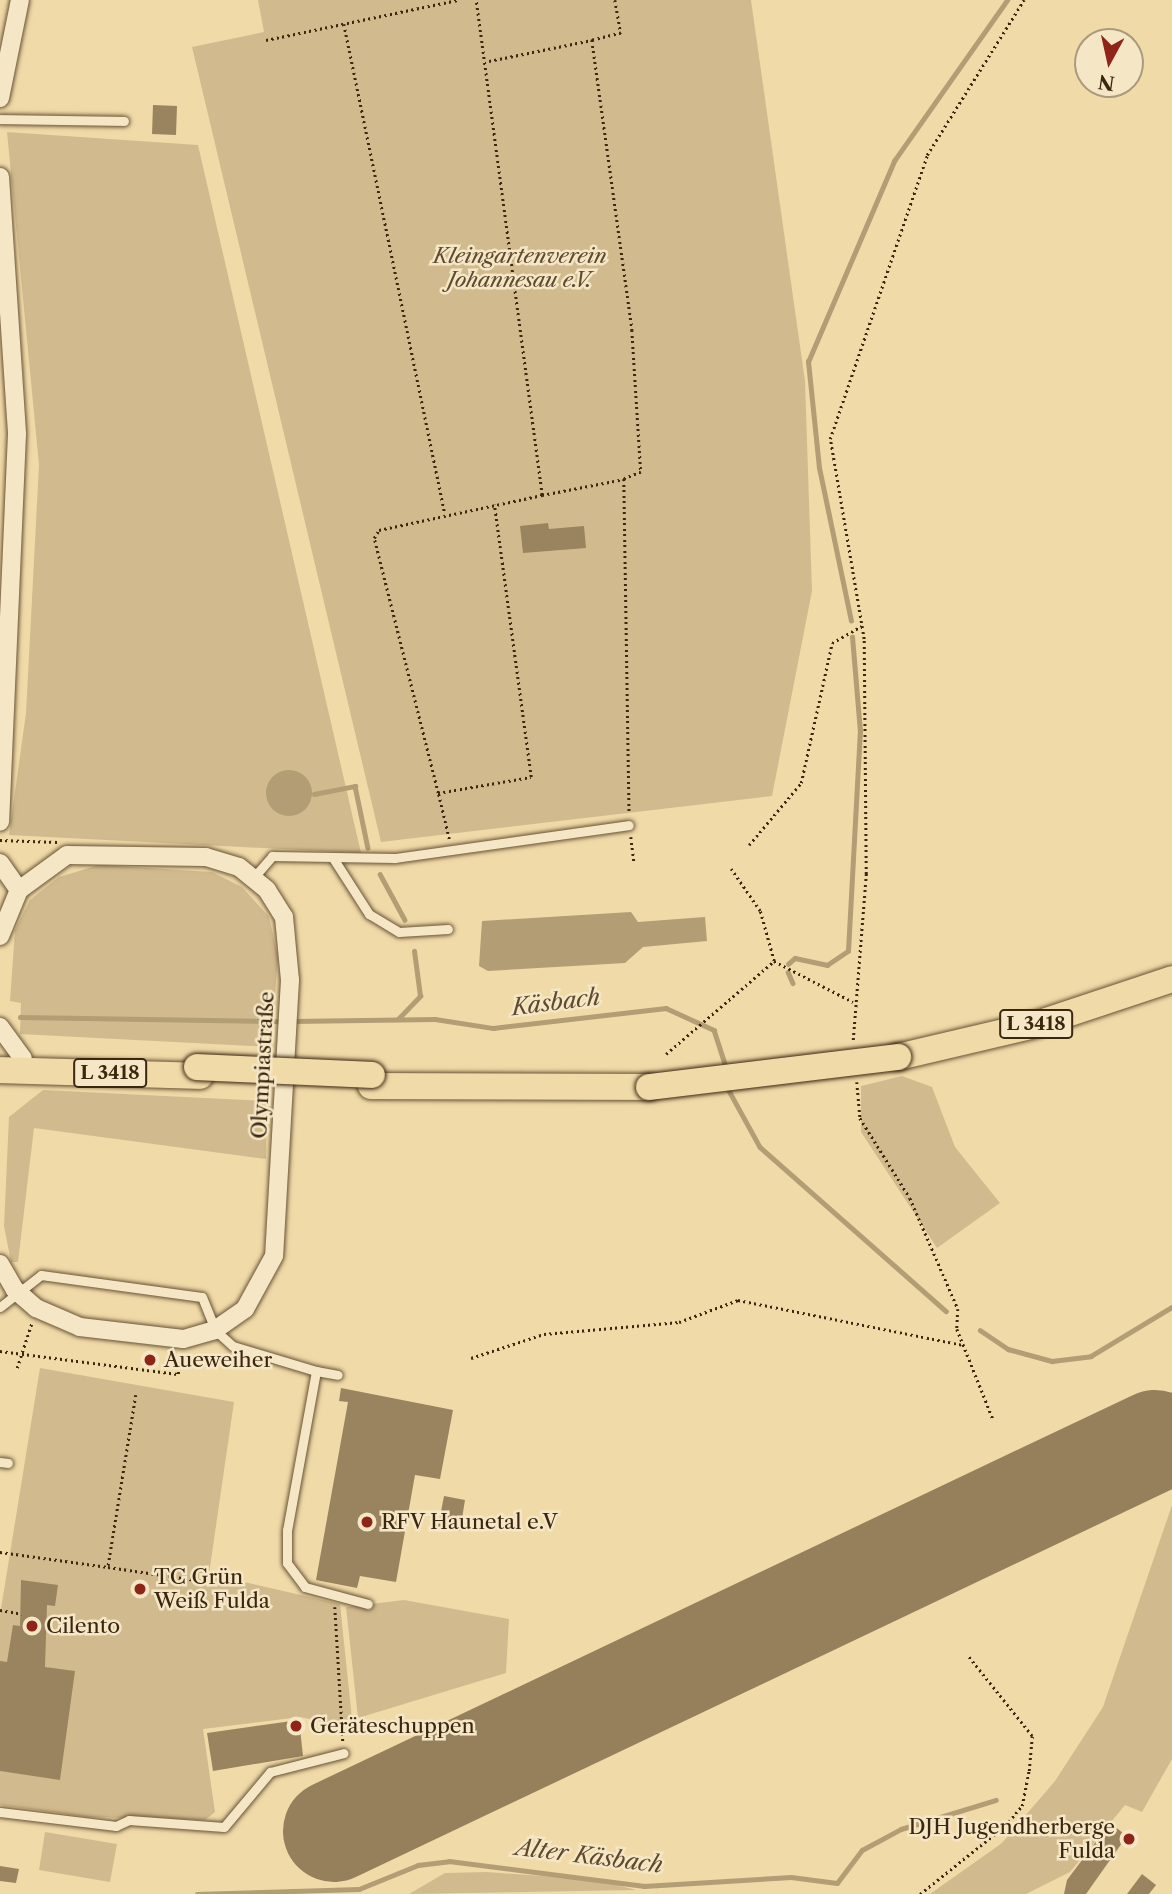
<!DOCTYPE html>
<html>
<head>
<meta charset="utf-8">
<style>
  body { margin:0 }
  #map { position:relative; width:1172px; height:1894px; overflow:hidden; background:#f0daa8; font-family:"Libre Caslon Text",serif }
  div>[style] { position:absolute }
  .green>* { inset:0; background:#d1bb8e }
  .water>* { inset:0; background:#b29d74 }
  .round { border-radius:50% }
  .stream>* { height:4.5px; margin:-2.25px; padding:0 2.25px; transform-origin:2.25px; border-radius:2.25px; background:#b29d74 }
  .runway>* { height:102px; margin:-51px; padding:0 51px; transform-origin:51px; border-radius:51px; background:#96805c }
  .building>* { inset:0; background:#99845f }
  .path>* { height:2.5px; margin-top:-1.25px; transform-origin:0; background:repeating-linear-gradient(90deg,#3b2610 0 2px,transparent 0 5.5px) }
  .roads { filter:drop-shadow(0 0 2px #685336) drop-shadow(0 0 2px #685336) }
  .service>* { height:9px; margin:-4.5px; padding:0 4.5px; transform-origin:4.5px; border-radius:4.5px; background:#f5e7c6 }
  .minor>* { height:18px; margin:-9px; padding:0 9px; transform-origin:9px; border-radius:9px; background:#f5e7c6 }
  .primary>* { height:26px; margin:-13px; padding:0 13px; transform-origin:13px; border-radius:13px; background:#f0daa8 }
  .bridges { filter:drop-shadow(0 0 2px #3b2610) drop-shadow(0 0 2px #3b2610) }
  .primary-bridge>* { height:26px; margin:-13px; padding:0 13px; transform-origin:13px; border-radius:13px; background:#f0daa8 }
  .dots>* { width:19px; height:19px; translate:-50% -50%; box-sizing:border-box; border:4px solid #f5e7c6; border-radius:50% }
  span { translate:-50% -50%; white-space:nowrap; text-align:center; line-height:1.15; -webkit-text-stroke:5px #f5e7c6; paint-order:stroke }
  .shield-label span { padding:2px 5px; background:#f5e7c6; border:2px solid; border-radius:5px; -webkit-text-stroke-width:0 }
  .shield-label { font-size:19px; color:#3b2610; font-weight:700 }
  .park-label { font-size:21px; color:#604b30; font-style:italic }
  .street-label { font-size:21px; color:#3b2610 }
  .poi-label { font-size:21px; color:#3b2610 }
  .left { translate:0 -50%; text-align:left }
  .right { translate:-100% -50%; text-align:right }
  .water-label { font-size:23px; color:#5f4a2e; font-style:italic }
  .north { position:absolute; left:1074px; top:28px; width:70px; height:70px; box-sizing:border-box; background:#f5e7c6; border:2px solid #ab9a7d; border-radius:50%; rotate:188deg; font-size:19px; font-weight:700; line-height:28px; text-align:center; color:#3b2610 }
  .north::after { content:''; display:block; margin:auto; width:24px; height:32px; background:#8f2418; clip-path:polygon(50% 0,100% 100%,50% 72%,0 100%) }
</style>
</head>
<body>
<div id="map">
  <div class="green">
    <i style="clip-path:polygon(258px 0,751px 0,805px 381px,812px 591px,772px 796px,381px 842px,192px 47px,264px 32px)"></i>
    <i style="clip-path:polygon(7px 132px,198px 145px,361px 853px,9px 835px,26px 713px,39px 465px)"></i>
    <i style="clip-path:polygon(99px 865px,212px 872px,242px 887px,269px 917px,278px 957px,271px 1047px,20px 1034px,21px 1003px,10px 1001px,15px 930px,30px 900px,59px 877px)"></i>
    <i style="clip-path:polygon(902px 1076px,932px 1087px,955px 1147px,1000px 1203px,937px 1248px,861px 1132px,861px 1086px)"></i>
    <i style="clip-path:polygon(43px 1090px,267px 1101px,266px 1159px,34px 1128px,18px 1262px,11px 1262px,4px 1226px,9px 1117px)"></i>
    <i style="clip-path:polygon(40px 1368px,234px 1402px,209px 1574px,340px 1604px,353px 1728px,300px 1717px,203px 1729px,215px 1812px,205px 1820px,87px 1817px,0 1805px,0 1615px)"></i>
    <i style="clip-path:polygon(1172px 1505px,1172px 1759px,1142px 1812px,1125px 1805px,1070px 1872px,1026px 1894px,930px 1894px,1002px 1843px,1055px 1781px,1103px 1707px)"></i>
    <i style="clip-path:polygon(404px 1600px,509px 1619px,506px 1673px,358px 1718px,346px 1607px)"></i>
    <i style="clip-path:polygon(45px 1832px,117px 1844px,110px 1882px,39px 1870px)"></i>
    <i style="clip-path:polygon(487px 1872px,598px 1880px,636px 1890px,409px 1894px,445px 1873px)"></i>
  </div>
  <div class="water">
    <i class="round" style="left:266px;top:770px;width:46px;height:46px"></i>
    <i style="clip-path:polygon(631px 912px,638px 922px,705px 917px,707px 941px,643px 947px,625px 963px,488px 971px,479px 966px,482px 921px)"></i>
  </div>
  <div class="stream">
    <i style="left:851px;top:621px;width:156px;rotate:-101.8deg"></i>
    <i style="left:819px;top:468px;width:107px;rotate:-95.9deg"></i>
    <i style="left:808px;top:362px;width:219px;rotate:-66.8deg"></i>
    <i style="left:894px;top:161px;width:197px;rotate:-54.9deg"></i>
    <i style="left:314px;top:794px;width:42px;rotate:-11deg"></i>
    <i style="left:355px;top:786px;width:63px;rotate:78.2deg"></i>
    <i style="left:380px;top:874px;width:52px;rotate:61.5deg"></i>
    <i style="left:788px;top:964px;width:9px;rotate:-41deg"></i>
    <i style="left:795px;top:958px;width:33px;rotate:12deg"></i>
    <i style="left:827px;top:965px;width:25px;rotate:-34deg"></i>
    <i style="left:848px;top:951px;width:219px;rotate:-86.9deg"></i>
    <i style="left:860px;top:732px;width:95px;rotate:-94.8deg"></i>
    <i style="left:788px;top:972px;width:12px;rotate:66deg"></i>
    <i style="left:20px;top:1017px;width:263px;rotate:0.9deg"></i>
    <i style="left:398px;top:1019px;width:32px;rotate:-46deg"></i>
    <i style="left:420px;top:996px;width:45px;rotate:-97.6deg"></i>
    <i style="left:292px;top:1021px;width:143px;rotate:-0.8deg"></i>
    <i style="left:435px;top:1019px;width:59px;rotate:8.8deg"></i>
    <i style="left:493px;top:1028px;width:174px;rotate:-6.6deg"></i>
    <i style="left:666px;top:1008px;width:53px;rotate:24.6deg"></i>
    <i style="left:714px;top:1030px;width:39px;rotate:72deg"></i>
    <i style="left:727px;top:1087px;width:68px;rotate:61.2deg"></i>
    <i style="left:760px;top:1147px;width:248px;rotate:41.4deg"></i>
    <i style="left:980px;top:1330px;width:34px;rotate:34deg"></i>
    <i style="left:1008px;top:1349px;width:46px;rotate:15.3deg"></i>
    <i style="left:1052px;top:1361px;width:39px;rotate:-7deg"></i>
    <i style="left:1091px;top:1356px;width:95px;rotate:-31.2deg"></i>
    <i style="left:197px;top:1894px;width:162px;rotate:-1.8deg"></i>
    <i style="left:359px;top:1889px;width:64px;rotate:-22.1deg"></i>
    <i style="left:418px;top:1865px;width:31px;rotate:-7deg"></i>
    <i style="left:449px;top:1861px;width:197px;rotate:7.3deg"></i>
    <i style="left:644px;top:1886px;width:147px;rotate:-3.5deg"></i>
    <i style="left:791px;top:1877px;width:46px;rotate:7.4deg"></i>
    <i style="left:837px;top:1883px;width:41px;rotate:-52.9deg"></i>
    <i style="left:862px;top:1850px;width:44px;rotate:-28.3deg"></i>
    <i style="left:901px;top:1829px;width:99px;rotate:-17deg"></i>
  </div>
  <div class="runway">
    <i style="left:334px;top:1831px;width:909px;rotate:-25.41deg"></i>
  </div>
  <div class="building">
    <i style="clip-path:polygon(153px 105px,177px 106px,176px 135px,152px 134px)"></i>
    <i style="clip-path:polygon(548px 523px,549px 529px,584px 526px,586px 548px,523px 553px,520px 526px)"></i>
    <i style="clip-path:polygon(341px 1388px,453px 1410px,440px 1479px,415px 1475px,396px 1582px,360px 1576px,357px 1588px,316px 1580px,348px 1402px,339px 1401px)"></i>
    <i style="clip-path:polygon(444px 1496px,465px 1500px,460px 1531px,438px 1527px)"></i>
    <i style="clip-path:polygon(21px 1580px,58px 1585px,55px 1606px,47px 1605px,45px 1667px,75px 1671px,60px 1780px,0 1771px,0 1661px,7px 1662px,13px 1625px,20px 1626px)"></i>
    <i style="clip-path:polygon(299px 1720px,303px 1756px,213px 1771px,207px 1733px)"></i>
    <i style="clip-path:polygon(1110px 1823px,1127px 1836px,1086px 1894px,1064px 1894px,1067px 1880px)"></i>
    <i style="clip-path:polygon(0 1866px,19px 1869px,16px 1883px,0 1881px)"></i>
    <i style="clip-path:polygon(1142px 1874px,1156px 1885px,1149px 1894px,1127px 1894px)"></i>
  </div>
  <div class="path">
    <i style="left:615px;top:0;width:34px;rotate:80deg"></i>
    <i style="left:621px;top:33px;width:30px;rotate:166deg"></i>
    <i style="left:592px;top:40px;width:293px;rotate:82.1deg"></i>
    <i style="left:632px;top:330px;width:142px;rotate:86.4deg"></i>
    <i style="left:641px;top:472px;width:18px;rotate:158deg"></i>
    <i style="left:624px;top:479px;width:334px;rotate:89.1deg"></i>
    <i style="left:344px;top:24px;width:500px;rotate:78.35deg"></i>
    <i style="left:266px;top:40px;width:196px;rotate:-11.8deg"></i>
    <i style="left:489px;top:61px;width:105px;rotate:-11.5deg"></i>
    <i style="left:542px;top:495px;width:84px;rotate:-11deg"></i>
    <i style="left:438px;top:793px;width:263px;rotate:-104.1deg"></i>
    <i style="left:374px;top:538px;width:9px;rotate:-58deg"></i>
    <i style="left:379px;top:530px;width:167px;rotate:-12.1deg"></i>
    <i style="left:542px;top:495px;width:499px;rotate:-97.6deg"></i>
    <i style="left:631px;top:837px;width:24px;rotate:83deg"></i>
    <i style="left:449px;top:839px;width:47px;rotate:-103.4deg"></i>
    <i style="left:438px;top:793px;width:94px;rotate:-9.8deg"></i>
    <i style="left:531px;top:777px;width:275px;rotate:-97.7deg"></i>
    <i style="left:0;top:840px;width:58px;rotate:2deg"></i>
    <i style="left:749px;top:845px;width:81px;rotate:-50deg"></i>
    <i style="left:801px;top:783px;width:143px;rotate:-77.5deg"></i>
    <i style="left:832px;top:643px;width:34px;rotate:-30deg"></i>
    <i style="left:774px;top:961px;width:89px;rotate:27.4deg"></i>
    <i style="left:853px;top:1040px;width:167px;rotate:-85.5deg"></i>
    <i style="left:866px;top:874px;width:235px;rotate:-90.5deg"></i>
    <i style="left:864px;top:639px;width:203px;rotate:-99.6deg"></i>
    <i style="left:830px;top:439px;width:300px;rotate:-71.1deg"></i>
    <i style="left:927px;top:155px;width:183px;rotate:-58deg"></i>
    <i style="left:666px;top:1054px;width:143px;rotate:-40.7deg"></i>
    <i style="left:774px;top:961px;width:52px;rotate:-105.6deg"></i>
    <i style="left:760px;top:911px;width:51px;rotate:-124.6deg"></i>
    <i style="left:857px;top:1082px;width:36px;rotate:85deg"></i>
    <i style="left:860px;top:1118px;width:94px;rotate:58deg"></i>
    <i style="left:910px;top:1198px;width:121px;rotate:66.6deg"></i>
    <i style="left:958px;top:1309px;width:20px;rotate:93deg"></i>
    <i style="left:957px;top:1329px;width:97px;rotate:68.2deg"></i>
    <i style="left:0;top:1351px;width:179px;rotate:7.4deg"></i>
    <i style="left:178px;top:1374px;width:20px;rotate:-81deg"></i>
    <i style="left:471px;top:1358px;width:77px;rotate:-18.2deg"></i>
    <i style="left:544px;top:1334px;width:136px;rotate:-5.1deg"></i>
    <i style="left:679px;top:1322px;width:63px;rotate:-20.4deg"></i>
    <i style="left:738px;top:1300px;width:229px;rotate:11.3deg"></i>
    <i style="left:17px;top:1368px;width:48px;rotate:-71.9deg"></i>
    <i style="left:136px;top:1395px;width:174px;rotate:99.2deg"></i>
    <i style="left:108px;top:1567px;width:89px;rotate:8.4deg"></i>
    <i style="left:0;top:1552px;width:109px;rotate:7.9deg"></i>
    <i style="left:335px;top:1607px;width:136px;rotate:86.6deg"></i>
    <i style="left:0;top:1610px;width:22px;rotate:10deg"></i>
    <i style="left:920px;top:1894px;width:109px;rotate:-38.7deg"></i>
    <i style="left:1005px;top:1826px;width:26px;rotate:-50deg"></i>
    <i style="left:1022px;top:1806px;width:36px;rotate:-79deg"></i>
    <i style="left:1029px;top:1771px;width:35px;rotate:-85deg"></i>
    <i style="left:1032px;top:1736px;width:104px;rotate:-128.7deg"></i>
  </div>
  <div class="roads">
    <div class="service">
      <i style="left:0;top:119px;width:124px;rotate:0.9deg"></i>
      <i style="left:333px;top:858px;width:67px;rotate:57.3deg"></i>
      <i style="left:369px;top:914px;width:35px;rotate:31deg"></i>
      <i style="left:399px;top:932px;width:49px;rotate:-3.5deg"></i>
      <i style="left:254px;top:877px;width:28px;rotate:-49deg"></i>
      <i style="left:272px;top:856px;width:123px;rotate:0.9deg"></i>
      <i style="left:395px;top:858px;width:236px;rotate:-8deg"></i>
      <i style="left:0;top:1307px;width:52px;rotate:-38deg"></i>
      <i style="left:41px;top:1275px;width:162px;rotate:7.8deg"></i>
      <i style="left:202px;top:1297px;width:35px;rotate:68deg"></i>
      <i style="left:215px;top:1330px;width:24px;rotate:42deg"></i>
      <i style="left:233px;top:1346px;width:87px;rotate:16.8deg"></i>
      <i style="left:316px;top:1371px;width:162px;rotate:100.3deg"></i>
      <i style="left:287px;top:1530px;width:33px;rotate:90deg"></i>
      <i style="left:287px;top:1563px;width:30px;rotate:53deg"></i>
      <i style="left:305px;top:1587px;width:65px;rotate:15.1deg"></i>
      <i style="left:316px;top:1371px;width:22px;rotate:10deg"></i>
      <i style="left:0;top:1462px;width:8px;rotate:7deg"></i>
      <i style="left:0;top:1812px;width:117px;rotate:6.9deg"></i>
      <i style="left:116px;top:1826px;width:14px;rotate:-25deg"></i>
      <i style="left:129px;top:1820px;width:95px;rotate:4.2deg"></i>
      <i style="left:224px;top:1827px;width:72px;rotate:-50.1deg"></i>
      <i style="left:270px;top:1772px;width:76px;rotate:-14.4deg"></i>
    </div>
    <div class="minor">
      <i style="left:0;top:98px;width:100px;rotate:-78.5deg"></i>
      <i style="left:0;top:177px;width:258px;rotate:86.2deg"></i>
      <i style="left:17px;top:434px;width:388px;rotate:92.5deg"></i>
      <i style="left:0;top:863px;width:33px;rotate:55deg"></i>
      <i style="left:0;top:936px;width:50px;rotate:-67.6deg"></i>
      <i style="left:19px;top:890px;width:59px;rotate:-36.1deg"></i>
      <i style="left:67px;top:855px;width:139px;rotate:0.8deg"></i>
      <i style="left:206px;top:857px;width:34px;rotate:17deg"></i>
      <i style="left:239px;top:867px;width:36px;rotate:39deg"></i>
      <i style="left:267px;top:890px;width:32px;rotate:58deg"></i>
      <i style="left:284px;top:917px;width:63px;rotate:84.6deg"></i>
      <i style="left:290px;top:980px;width:276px;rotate:93.3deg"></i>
      <i style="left:274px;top:1256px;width:60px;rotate:118.7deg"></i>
      <i style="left:245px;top:1309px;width:37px;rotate:145deg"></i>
      <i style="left:215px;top:1330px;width:33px;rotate:164deg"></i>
      <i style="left:183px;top:1339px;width:104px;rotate:-173.4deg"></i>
      <i style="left:80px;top:1327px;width:48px;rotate:-156.6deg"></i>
      <i style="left:36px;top:1308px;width:28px;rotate:-139deg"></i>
      <i style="left:15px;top:1290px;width:30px;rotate:-120deg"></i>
      <i style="left:0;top:1027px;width:39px;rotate:54deg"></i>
    </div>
    <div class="primary">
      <i style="left:898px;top:1057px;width:140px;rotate:-13.2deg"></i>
      <i style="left:1034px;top:1025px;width:145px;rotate:-18.4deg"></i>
      <i style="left:0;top:1070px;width:200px;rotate:1.7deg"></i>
      <i style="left:371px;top:1086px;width:278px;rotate:0.2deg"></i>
    </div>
  </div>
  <div class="bridges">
    <div class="primary-bridge">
      <i style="left:197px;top:1067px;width:175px;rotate:2.6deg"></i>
      <i style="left:649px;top:1087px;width:251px;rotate:-6.9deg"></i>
    </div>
  </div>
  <div class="dots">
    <i style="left:150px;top:1360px;background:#8f2418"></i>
    <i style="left:367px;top:1522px;background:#8f2418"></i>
    <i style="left:140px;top:1589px;background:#8f2418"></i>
    <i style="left:32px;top:1626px;background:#8f2418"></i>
    <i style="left:296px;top:1726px;background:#8f2418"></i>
    <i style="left:1129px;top:1839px;background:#8f2418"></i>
  </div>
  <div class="shield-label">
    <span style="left:1036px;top:1024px">L 3418</span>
    <span style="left:110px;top:1073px">L 3418</span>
  </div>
  <div class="park-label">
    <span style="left:520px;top:268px">Kleingartenverein<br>Johannesau e.V.</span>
  </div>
  <div class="street-label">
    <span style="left:263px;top:1065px;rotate:-87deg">Olympiastraße</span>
  </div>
  <div class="poi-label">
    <span class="left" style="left:164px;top:1360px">Aueweiher</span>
    <span class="left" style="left:381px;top:1522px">RFV Haunetal e.V</span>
    <span class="left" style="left:154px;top:1589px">TC Grün<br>Weiß Fulda</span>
    <span class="left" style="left:46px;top:1626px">Cilento</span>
    <span class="left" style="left:310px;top:1726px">Geräteschuppen</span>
    <span class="right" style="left:1115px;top:1839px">DJH Jugendherberge<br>Fulda</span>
  </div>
  <div class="water-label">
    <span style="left:556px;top:1002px;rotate:-7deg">Käsbach</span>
    <span style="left:589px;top:1856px;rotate:7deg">Alter Käsbach</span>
  </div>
  <div class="north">N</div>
</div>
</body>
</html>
